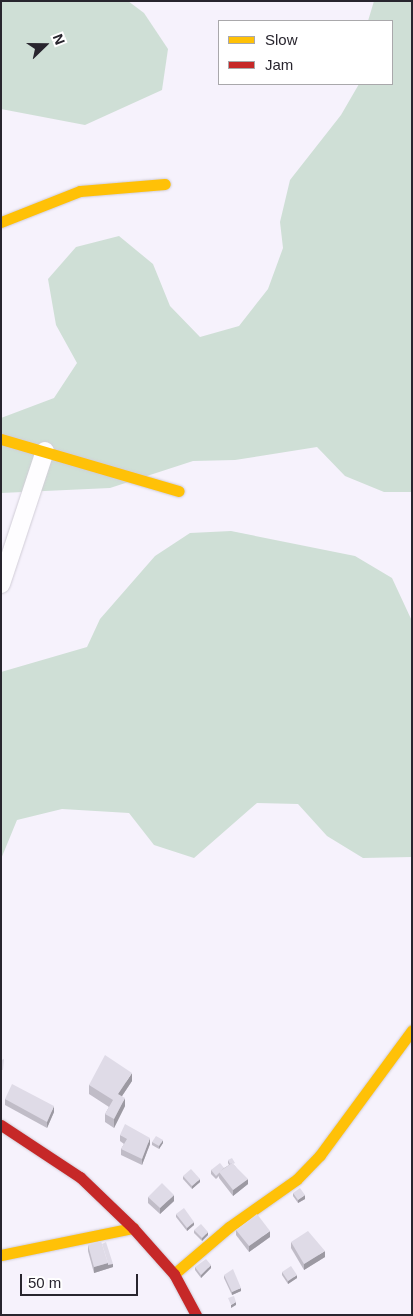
<!DOCTYPE html>
<html>
<head>
<meta charset="utf-8">
<style>
  body { margin:0 }
  #map { position:relative; width:413px; height:1316px; overflow:hidden; background:#f6f2fc; font-family:Arial,sans-serif }
  div>[style] { position:absolute }
  .green>* { inset:0; background:#cfdfd6 }
  .roads { filter:drop-shadow(0 0 1px #d1cdd7) drop-shadow(0 0 1px #d1cdd7) }
  .street>* { height:18px; margin:-9px; padding:0 9px; transform-origin:9px; border-radius:9px; background:#fefdff }
  .slow>* { height:11px; margin:-5.5px; padding:0 5.5px; transform-origin:5.5px; border-radius:5.5px; background:#ffc107 }
  .jam>* { height:11px; margin:-5.5px; padding:0 5.5px; transform-origin:5.5px; border-radius:5.5px; background:#c62828 }
  .wall>* { inset:0; background:#c0bcc7 }
  .shaded-wall>* { inset:0; background:#9c99a2 }
  .building>* { inset:0; background:#dfdbe7 }
  span { translate:-50% -50%; white-space:nowrap; text-align:center; line-height:1.15; -webkit-text-stroke:4.5px #fff; paint-order:stroke }
  .frame { position:absolute; inset:0; border:2px solid #28252e; pointer-events:none }
  .legend { position:absolute; left:218px; top:20px; width:175px; height:65px; box-sizing:border-box; background:#fff; border:1px solid #a9a8ab; margin:0; padding:6px 9px; list-style:none; font-size:15px; color:#28252e }
  .legend li { display:flex; align-items:center; gap:10px; height:25px }
  .legend b { width:25px; border:1px solid #a9a8ab }
  .north { position:absolute; left:20px; top:20px; width:50px; height:50px; -webkit-text-stroke:4px #fff; paint-order:stroke; rotate:68deg; font-size:14px; font-weight:700; line-height:20px; text-align:center; color:#28252e }
  .north::after { content:''; display:block; margin:auto; width:18px; height:22px; background:#28252e; clip-path:polygon(50% 0,100% 100%,50% 72%,0 100%) }
  .scale { position:absolute; left:20px; top:1274px; width:118px; height:22px; box-sizing:border-box; border:2px solid #28252e; border-top:0; padding-left:6px; font-size:15px; line-height:18px; white-space:nowrap; color:#28252e; -webkit-text-stroke:4px #fff; paint-order:stroke }
</style>
</head>
<body>
<div id="map">
  <div class="green">
    <i style="clip-path:polygon(1px 1px,128px 1px,144px 13px,168px 49px,162px 90px,85px 125px,1px 109px)"></i>
    <i style="clip-path:polygon(374px 1px,412px 1px,412px 492px,384px 492px,345px 476px,317px 447px,235px 460px,193px 461px,110px 488px,1px 493px,1px 418px,54px 398px,77px 363px,56px 325px,48px 279px,76px 247px,119px 236px,153px 264px,170px 306px,200px 337px,239px 326px,268px 289px,283px 248px,280px 222px,290px 180px,341px 115px,359px 84px,392px 84px,392px 21px,368px 21px)"></i>
    <i style="clip-path:polygon(231px 531px,355px 556px,392px 578px,412px 621px,412px 857px,363px 858px,327px 836px,298px 804px,257px 803px,194px 858px,154px 845px,129px 813px,62px 809px,17px 820px,1px 859px,1px 672px,87px 647px,100px 619px,155px 556px,190px 533px)"></i>
  </div>
  <div class="roads">
    <div class="street">
      <i style="left:1px;top:584px;width:140px;rotate:-71.7deg"></i>
    </div>
    <div class="slow">
      <i style="left:1px;top:222px;width:85px;rotate:-21.4deg"></i>
      <i style="left:80px;top:191px;width:85px;rotate:-4.7deg"></i>
      <i style="left:1px;top:439px;width:185px;rotate:16.3deg"></i>
      <i style="left:1px;top:1255px;width:135px;rotate:-11.6deg"></i>
      <i style="left:174px;top:1274px;width:72px;rotate:-40.5deg"></i>
      <i style="left:229px;top:1227px;width:83px;rotate:-35.2deg"></i>
      <i style="left:297px;top:1179px;width:33px;rotate:-46deg"></i>
      <i style="left:320px;top:1155px;width:155px;rotate:-53.6deg"></i>
    </div>
    <div class="jam">
      <i style="left:1px;top:1125px;width:95px;rotate:33.4deg"></i>
      <i style="left:80px;top:1177px;width:74px;rotate:43.9deg"></i>
      <i style="left:133px;top:1228px;width:62px;rotate:48.3deg"></i>
      <i style="left:174px;top:1274px;width:47px;rotate:61.8deg"></i>
    </div>
  </div>
  <div class="wall">
    <i style="clip-path:polygon(132px 1081px,122px 1096px,125px 1106px,114px 1128px,105px 1122px,105px 1114px,109px 1107px,89px 1094px,89px 1085px)"></i>
    <i style="clip-path:polygon(5px 1099px,54px 1112px,47px 1128px,5px 1105px)"></i>
    <i style="clip-path:polygon(120px 1135px,150px 1144px,142px 1165px,121px 1155px,121px 1149px,124px 1144px,120px 1141px)"></i>
    <i style="clip-path:polygon(152px 1142px,163px 1143px,159px 1149px,152px 1145px)"></i>
    <i style="clip-path:polygon(228px 1160px,235px 1166px,248px 1184px,233px 1196px,219px 1178px,219px 1176px,216px 1179px,211px 1174px,211px 1170px,224px 1168px,229px 1165px,228px 1163px)"></i>
    <i style="clip-path:polygon(183px 1176px,200px 1182px,192px 1189px,183px 1179px)"></i>
    <i style="clip-path:polygon(293px 1193px,305px 1199px,298px 1203px,293px 1196px)"></i>
    <i style="clip-path:polygon(148px 1197px,174px 1201px,160px 1214px,148px 1203px)"></i>
    <i style="clip-path:polygon(176px 1214px,194px 1225px,187px 1231px,176px 1217px)"></i>
    <i style="clip-path:polygon(194px 1230px,208px 1235px,202px 1241px,194px 1233px)"></i>
    <i style="clip-path:polygon(236px 1230px,270px 1237px,249px 1252px,236px 1235px)"></i>
    <i style="clip-path:polygon(291px 1242px,325px 1257px,304px 1270px,291px 1248px)"></i>
    <i style="clip-path:polygon(88px 1245px,113px 1267px,94px 1273px,88px 1251px)"></i>
    <i style="clip-path:polygon(195px 1267px,211px 1268px,201px 1278px,195px 1270px)"></i>
    <i style="clip-path:polygon(282px 1272px,297px 1278px,288px 1284px,282px 1275px)"></i>
    <i style="clip-path:polygon(224px 1275px,241px 1291px,232px 1295px,224px 1278px)"></i>
  </div>
  <div class="shaded-wall">
    <i style="clip-path:polygon(132px 1073px,132px 1081px,118px 1102px,118px 1094px)"></i>
    <i style="clip-path:polygon(125px 1098px,125px 1106px,114px 1128px,114px 1119px)"></i>
    <i style="clip-path:polygon(54px 1106px,54px 1112px,47px 1128px,47px 1122px)"></i>
    <i style="clip-path:polygon(150px 1138px,150px 1144px,142px 1165px,142px 1159px)"></i>
    <i style="clip-path:polygon(163px 1140px,163px 1143px,159px 1149px,159px 1146px)"></i>
    <i style="clip-path:polygon(200px 1179px,200px 1182px,192px 1189px,192px 1186px)"></i>
    <i style="clip-path:polygon(248px 1179px,248px 1184px,233px 1196px,233px 1190px)"></i>
    <i style="clip-path:polygon(174px 1195px,174px 1201px,160px 1214px,160px 1208px)"></i>
    <i style="clip-path:polygon(305px 1195px,305px 1199px,298px 1203px,298px 1200px)"></i>
    <i style="clip-path:polygon(194px 1222px,194px 1225px,187px 1231px,187px 1228px)"></i>
    <i style="clip-path:polygon(270px 1231px,270px 1237px,249px 1252px,249px 1246px)"></i>
    <i style="clip-path:polygon(208px 1232px,208px 1235px,202px 1241px,202px 1238px)"></i>
    <i style="clip-path:polygon(325px 1251px,325px 1257px,304px 1270px,304px 1264px)"></i>
    <i style="clip-path:polygon(108px 1263px,113px 1264px,113px 1267px,94px 1273px,94px 1267px)"></i>
    <i style="clip-path:polygon(211px 1265px,211px 1268px,201px 1278px,201px 1275px)"></i>
    <i style="clip-path:polygon(297px 1275px,297px 1278px,288px 1284px,288px 1281px)"></i>
    <i style="clip-path:polygon(241px 1288px,241px 1291px,232px 1295px,232px 1292px)"></i>
    <i style="clip-path:polygon(236px 1302px,236px 1305px,231px 1308px,231px 1305px)"></i>
  </div>
  <div class="building">
    <i style="clip-path:polygon(105px 1055px,132px 1073px,118px 1094px,125px 1098px,114px 1119px,105px 1114px,113px 1100px,89px 1085px)"></i>
    <i style="clip-path:polygon(4px 1059px,3px 1070px,1px 1070px,1px 1060px)"></i>
    <i style="clip-path:polygon(12px 1084px,54px 1106px,47px 1122px,5px 1099px)"></i>
    <i style="clip-path:polygon(125px 1124px,150px 1138px,142px 1159px,121px 1149px,127px 1139px,120px 1135px)"></i>
    <i style="clip-path:polygon(156px 1136px,163px 1140px,159px 1146px,152px 1142px)"></i>
    <i style="clip-path:polygon(232px 1158px,235px 1163px,233px 1164px,232px 1163px,230px 1164px,228px 1160px)"></i>
    <i style="clip-path:polygon(220px 1163px,224px 1168px,216px 1176px,211px 1170px)"></i>
    <i style="clip-path:polygon(232px 1163px,248px 1179px,233px 1190px,219px 1172px)"></i>
    <i style="clip-path:polygon(191px 1169px,200px 1179px,192px 1186px,183px 1176px)"></i>
    <i style="clip-path:polygon(162px 1183px,174px 1195px,160px 1208px,148px 1197px)"></i>
    <i style="clip-path:polygon(300px 1188px,305px 1195px,298px 1200px,293px 1193px)"></i>
    <i style="clip-path:polygon(184px 1208px,194px 1222px,187px 1228px,176px 1214px)"></i>
    <i style="clip-path:polygon(257px 1214px,270px 1231px,249px 1246px,236px 1230px)"></i>
    <i style="clip-path:polygon(201px 1224px,208px 1232px,202px 1238px,194px 1230px)"></i>
    <i style="clip-path:polygon(308px 1231px,325px 1251px,304px 1264px,291px 1242px)"></i>
    <i style="clip-path:polygon(101px 1241px,108px 1263px,94px 1267px,88px 1245px)"></i>
    <i style="clip-path:polygon(106px 1242px,113px 1264px,108px 1265px,108px 1263px,102px 1244px)"></i>
    <i style="clip-path:polygon(206px 1259px,211px 1265px,201px 1275px,195px 1267px)"></i>
    <i style="clip-path:polygon(291px 1266px,297px 1275px,288px 1281px,282px 1272px)"></i>
    <i style="clip-path:polygon(233px 1269px,241px 1288px,232px 1292px,224px 1275px)"></i>
    <i style="clip-path:polygon(234px 1296px,236px 1302px,231px 1305px,228px 1298px)"></i>
  </div>
  <div class="frame"></div>
  <ul class="legend">
  <li><b style="height:6px;background:#ffc107"></b>Slow</li>
  <li><b style="height:6px;background:#c62828"></b>Jam</li>
  </ul>
  <div class="north">N</div>
  <div class="scale">50 m</div>
</div>
</body>
</html>
